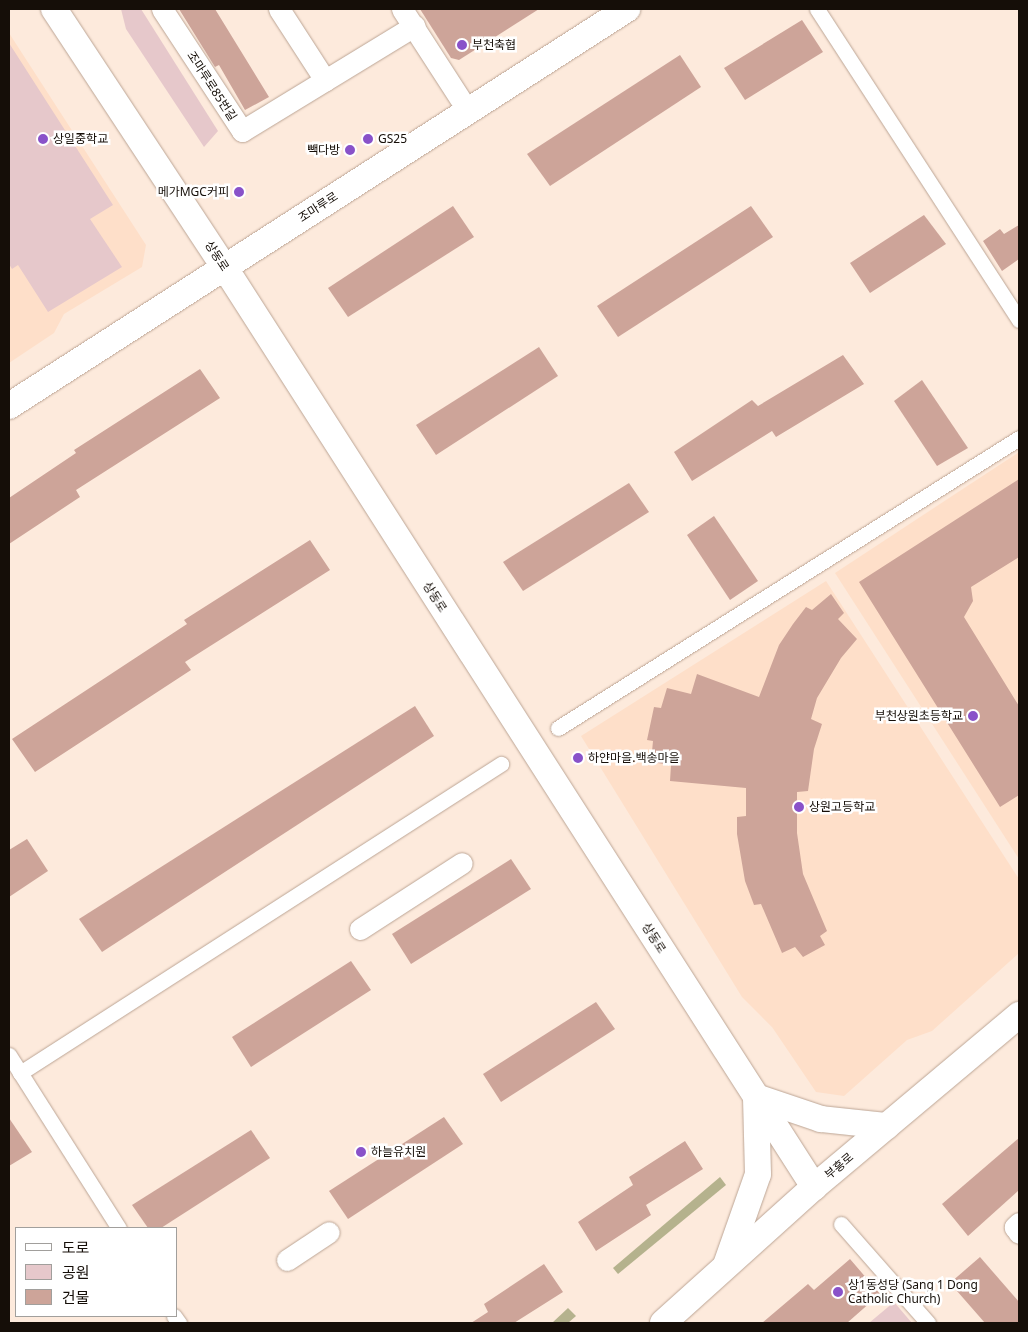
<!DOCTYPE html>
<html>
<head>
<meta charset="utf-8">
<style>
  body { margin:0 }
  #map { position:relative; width:1028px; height:1332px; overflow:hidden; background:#fdeadc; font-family:"Noto Sans","Noto Sans KR",sans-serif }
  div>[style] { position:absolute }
  .built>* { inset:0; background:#fedfc9 }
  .green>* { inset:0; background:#e6c8cb }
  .water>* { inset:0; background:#b5b28d }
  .building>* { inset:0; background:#cda499 }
  .roads { filter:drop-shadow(0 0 1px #bca595) drop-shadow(0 0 1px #bca595) }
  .pedestrian>* { height:15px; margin:-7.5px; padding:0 7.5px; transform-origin:7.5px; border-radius:7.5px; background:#fff }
  .minor>* { height:21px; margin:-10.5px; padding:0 10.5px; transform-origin:10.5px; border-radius:10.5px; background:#fff }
  .tertiary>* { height:26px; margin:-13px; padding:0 13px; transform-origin:13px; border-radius:13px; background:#fff }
  .dots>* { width:14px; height:14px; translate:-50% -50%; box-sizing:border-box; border:2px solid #fff; border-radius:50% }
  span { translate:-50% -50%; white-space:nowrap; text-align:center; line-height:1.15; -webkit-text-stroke:5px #fff; paint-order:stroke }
  .poi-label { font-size:12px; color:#150e08 }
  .left { translate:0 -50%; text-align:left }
  .right { translate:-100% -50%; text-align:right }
  .street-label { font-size:12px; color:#150e08 }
  .frame { position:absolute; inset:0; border:10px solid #150e08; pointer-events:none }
  .legend { position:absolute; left:15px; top:1227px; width:162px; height:90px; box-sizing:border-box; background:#fff; border:1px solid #a19f9c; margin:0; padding:6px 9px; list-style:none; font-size:15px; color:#150e08 }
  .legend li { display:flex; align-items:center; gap:10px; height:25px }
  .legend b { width:25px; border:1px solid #a19f9c }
</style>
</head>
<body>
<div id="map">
  <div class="built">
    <i style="clip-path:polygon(9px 33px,146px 245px,142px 267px,64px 314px,54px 333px,9px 363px)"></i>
    <i style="clip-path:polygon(1019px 452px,1019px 859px,835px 573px)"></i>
    <i style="clip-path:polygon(826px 581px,1019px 879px,1019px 953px,932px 1031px,907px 1040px,844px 1096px,816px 1092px,772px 1027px,742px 997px,581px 736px)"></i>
  </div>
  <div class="green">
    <i style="clip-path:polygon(121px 9px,141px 9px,218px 131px,204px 147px,126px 29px)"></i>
    <i style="clip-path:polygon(9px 43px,113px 205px,90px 219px,122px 267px,48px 312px,18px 265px,12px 269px,9px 264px)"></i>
    <i style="clip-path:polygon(894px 1302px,912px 1323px,869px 1323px)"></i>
  </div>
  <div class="water">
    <i style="clip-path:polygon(720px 1177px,726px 1185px,618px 1274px,613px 1268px)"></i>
    <i style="clip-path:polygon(568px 1308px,576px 1316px,568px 1323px,552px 1323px)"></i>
  </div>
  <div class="building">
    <i style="clip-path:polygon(179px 9px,215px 9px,269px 97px,245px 110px,219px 65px,215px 67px)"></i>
    <i style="clip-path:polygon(420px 9px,539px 9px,459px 60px,451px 58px)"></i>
    <i style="clip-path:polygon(802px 20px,823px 52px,745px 100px,724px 68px)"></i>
    <i style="clip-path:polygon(680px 55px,701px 87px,550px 186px,527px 154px)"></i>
    <i style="clip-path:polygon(453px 206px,474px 237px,348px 317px,328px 288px)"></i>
    <i style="clip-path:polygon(751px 206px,773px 237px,618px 337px,597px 306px)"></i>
    <i style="clip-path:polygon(924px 215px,946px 244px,870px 293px,850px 263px)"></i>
    <i style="clip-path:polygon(1019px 225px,1019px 259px,1002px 271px,983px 241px,1000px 229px,1004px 234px)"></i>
    <i style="clip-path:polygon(539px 347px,558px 376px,436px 455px,416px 425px)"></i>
    <i style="clip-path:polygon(843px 355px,864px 384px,776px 437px,772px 431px,692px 481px,674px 452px,752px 400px,758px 406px)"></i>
    <i style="clip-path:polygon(200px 369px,220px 398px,76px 490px,80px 497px,9px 544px,9px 498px,76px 453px,74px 450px)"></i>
    <i style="clip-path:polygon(922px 380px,968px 448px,937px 466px,894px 401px)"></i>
    <i style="clip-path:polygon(1019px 479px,1019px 557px,971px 587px,973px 601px,964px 617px,1019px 706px,1019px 795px,1000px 807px,859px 582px)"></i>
    <i style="clip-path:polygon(629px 483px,649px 512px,523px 591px,503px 562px)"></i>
    <i style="clip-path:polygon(714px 516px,758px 581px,730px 600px,687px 535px)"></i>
    <i style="clip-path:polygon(310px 540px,330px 570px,185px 662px,191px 670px,35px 772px,12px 739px,187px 624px,184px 620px)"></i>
    <i style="clip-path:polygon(831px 594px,844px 613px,838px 619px,857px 639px,841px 658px,817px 698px,811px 719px,822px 724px,814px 749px,808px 791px,797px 792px,797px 833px,803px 874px,827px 931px,820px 936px,825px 945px,803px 957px,795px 947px,782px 953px,761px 904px,754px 905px,745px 881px,737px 834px,737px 817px,746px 816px,746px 788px,670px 781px,671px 765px,651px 762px,653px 741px,647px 740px,654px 707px,661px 708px,667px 688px,691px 694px,697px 674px,759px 697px,779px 645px,793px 624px,806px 607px,812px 610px)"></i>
    <i style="clip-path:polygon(415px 706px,434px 736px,102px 952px,79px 919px)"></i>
    <i style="clip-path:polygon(27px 839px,48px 871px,9px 897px,9px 850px)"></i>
    <i style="clip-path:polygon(511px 859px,531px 889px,411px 964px,392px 934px)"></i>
    <i style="clip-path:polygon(351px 961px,371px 990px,251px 1067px,232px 1037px)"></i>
    <i style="clip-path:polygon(596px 1002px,615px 1029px,501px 1102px,483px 1074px)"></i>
    <i style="clip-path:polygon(444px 1117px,463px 1144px,348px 1219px,329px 1191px)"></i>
    <i style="clip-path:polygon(9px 1118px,32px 1152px,9px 1166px)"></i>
    <i style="clip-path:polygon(251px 1130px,270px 1158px,161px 1228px,148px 1228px,132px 1205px)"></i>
    <i style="clip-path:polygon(1019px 1138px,1019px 1190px,968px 1236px,942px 1204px)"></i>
    <i style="clip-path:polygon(685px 1141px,703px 1169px,646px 1205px,651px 1215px,596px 1251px,578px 1222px,633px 1185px,629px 1177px)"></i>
    <i style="clip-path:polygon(980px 1257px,1019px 1302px,1019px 1323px,985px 1323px,950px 1283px)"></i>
    <i style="clip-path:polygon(850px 1259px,880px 1294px,847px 1323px,762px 1323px,808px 1284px,814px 1290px)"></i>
    <i style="clip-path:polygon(544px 1264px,563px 1292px,514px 1323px,471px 1323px,488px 1312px,484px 1304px)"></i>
  </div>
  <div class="roads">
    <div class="pedestrian">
      <i style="left:817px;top:9px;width:371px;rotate:57deg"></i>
      <i style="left:558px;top:728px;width:545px;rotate:-32.17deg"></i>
      <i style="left:9px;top:1055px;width:205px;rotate:57.6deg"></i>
      <i style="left:20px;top:1073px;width:572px;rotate:-32.72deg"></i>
      <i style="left:841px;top:1224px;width:132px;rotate:48.7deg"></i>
      <i style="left:174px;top:1316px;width:9px;rotate:54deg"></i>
    </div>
    <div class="minor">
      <i style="left:162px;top:9px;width:146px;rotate:56.7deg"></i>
      <i style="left:242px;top:131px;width:202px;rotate:-31.4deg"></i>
      <i style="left:279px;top:9px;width:85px;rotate:57.1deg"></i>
      <i style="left:402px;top:9px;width:121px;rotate:57.1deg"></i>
      <i style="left:360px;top:929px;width:121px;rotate:-32.9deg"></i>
      <i style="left:1019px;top:1223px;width:6px;rotate:135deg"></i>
      <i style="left:1015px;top:1227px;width:7px;rotate:56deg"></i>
      <i style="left:287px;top:1260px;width:50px;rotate:-33.7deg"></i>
    </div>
    <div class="tertiary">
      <i style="left:54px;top:9px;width:310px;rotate:56.6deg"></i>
      <i style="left:225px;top:268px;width:1092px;rotate:57.34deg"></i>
      <i style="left:9px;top:406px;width:735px;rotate:-32.72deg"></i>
      <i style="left:756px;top:1097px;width:69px;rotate:18.7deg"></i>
      <i style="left:821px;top:1119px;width:66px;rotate:6.1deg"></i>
      <i style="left:726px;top:1265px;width:96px;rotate:-70.6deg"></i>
      <i style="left:758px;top:1174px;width:76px;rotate:-91.5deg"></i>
      <i style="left:663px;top:1323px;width:203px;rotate:-42deg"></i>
      <i style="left:814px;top:1187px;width:268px;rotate:-40deg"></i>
    </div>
  </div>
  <div class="dots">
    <i style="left:462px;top:45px;background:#8952c9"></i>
    <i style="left:43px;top:139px;background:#8952c9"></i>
    <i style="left:368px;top:139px;background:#8952c9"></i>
    <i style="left:350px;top:150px;background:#8952c9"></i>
    <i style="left:239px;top:192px;background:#8952c9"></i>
    <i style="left:973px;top:716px;background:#8952c9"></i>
    <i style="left:578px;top:758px;background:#8952c9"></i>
    <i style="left:799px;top:807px;background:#8952c9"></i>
    <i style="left:361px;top:1152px;background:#8952c9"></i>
    <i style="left:838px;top:1292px;background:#8952c9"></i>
  </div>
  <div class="poi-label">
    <span class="left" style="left:472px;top:45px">부천축협</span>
    <span class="left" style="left:53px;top:139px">상일중학교</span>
    <span class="left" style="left:378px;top:139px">GS25</span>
    <span class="right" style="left:340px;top:150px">빽다방</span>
    <span class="right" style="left:229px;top:192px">메가MGC커피</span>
    <span class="right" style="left:963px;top:716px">부천상원초등학교</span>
    <span class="left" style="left:588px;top:758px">하얀마을.백송마을</span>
    <span class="left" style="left:809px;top:807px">상원고등학교</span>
    <span class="left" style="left:371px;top:1152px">하늘유치원</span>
    <span class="left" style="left:848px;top:1292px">상1동성당 (Sang 1 Dong<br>Catholic Church)</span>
  </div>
  <div class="street-label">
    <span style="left:212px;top:86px;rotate:57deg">조마루로85번길</span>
    <span style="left:318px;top:207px;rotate:-33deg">조마루로</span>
    <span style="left:217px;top:256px;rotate:57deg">상동로</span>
    <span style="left:435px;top:597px;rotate:57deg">상동로</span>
    <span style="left:654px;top:938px;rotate:57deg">상동로</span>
    <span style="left:839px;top:1166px;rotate:-40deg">부흥로</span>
  </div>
  <div class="frame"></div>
  <ul class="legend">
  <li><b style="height:6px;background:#fff"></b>도로</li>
  <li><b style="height:14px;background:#e6c8cb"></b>공원</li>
  <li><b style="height:14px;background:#cda499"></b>건물</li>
  </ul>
</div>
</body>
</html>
